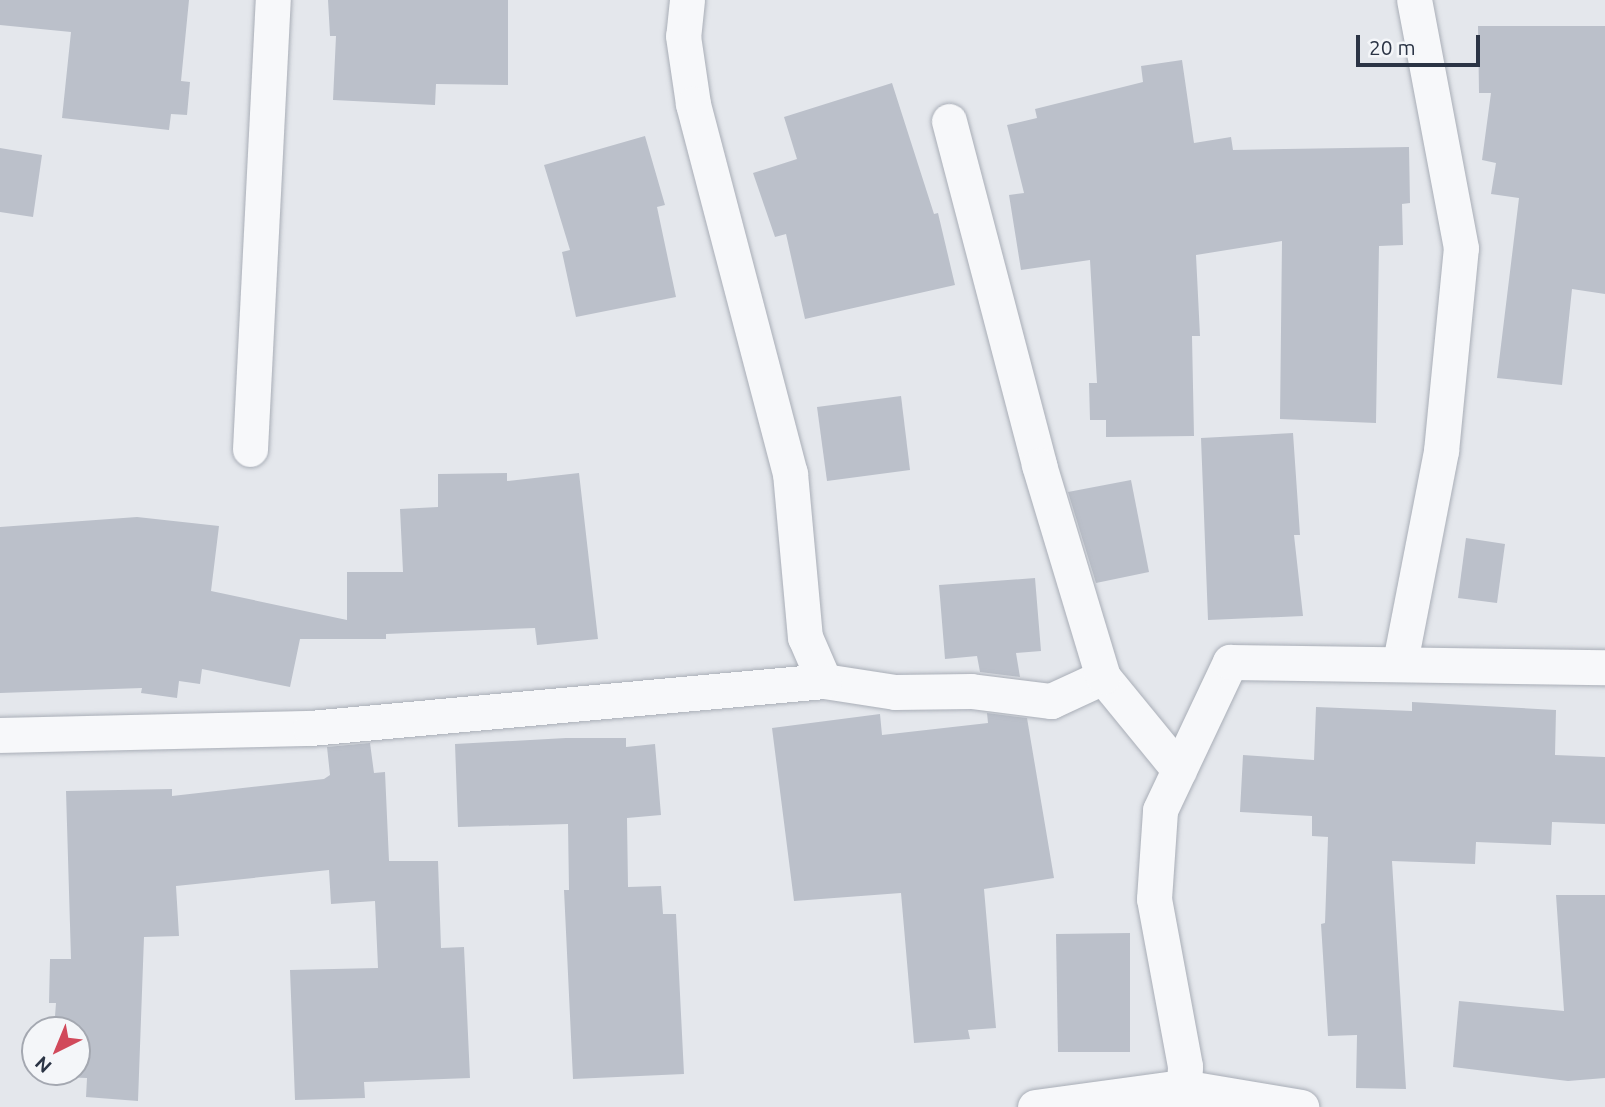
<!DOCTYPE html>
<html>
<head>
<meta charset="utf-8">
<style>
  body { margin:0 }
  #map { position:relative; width:1605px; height:1107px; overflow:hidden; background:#e4e7ec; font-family:Ubuntu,sans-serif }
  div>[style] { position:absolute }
  .building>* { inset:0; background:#bbc0ca }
  .roads { filter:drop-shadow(0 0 2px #a9aeb7) drop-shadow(0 0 2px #a9aeb7) }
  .street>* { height:35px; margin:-17.5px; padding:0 17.5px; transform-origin:17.5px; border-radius:17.5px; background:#f7f8fa }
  span { translate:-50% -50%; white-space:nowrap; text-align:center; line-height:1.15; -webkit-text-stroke:7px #f4f6f9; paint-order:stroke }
  .north { position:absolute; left:21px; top:1016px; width:70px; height:70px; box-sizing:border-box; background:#f4f6f9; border:2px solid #a4a8b1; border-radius:50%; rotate:223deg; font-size:19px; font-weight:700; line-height:28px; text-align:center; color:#2b3445 }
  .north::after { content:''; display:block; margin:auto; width:24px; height:32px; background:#d1495b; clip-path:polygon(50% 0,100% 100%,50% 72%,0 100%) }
  .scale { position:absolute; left:1356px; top:35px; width:124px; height:32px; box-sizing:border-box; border:4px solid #2b3445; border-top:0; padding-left:9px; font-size:21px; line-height:24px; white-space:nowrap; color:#2b3445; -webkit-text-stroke:5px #f4f6f9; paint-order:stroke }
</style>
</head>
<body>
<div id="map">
  <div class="building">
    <i style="clip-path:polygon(0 0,189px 0,181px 81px,190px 82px,187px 115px,171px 114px,169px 130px,62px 118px,71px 32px,0 25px)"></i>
    <i style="clip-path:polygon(328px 0,508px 0,508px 85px,436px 84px,435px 105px,333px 100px,336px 36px,330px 36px)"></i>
    <i style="clip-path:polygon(1478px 26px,1605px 26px,1605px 294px,1572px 289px,1562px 385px,1497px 378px,1519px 198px,1491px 194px,1496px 163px,1482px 160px,1491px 93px,1479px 93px)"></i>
    <i style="clip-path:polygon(1182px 60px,1194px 143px,1231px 137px,1233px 150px,1409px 147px,1410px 203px,1402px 204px,1403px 245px,1379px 246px,1376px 423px,1280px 419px,1282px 241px,1196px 255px,1200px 336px,1192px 336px,1194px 436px,1106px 437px,1106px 420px,1090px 420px,1089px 383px,1097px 383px,1090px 260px,1021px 270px,1009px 195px,1024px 193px,1007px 125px,1037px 118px,1035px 109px,1143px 82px,1141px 66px)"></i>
    <i style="clip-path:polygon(892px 83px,934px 214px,938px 213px,955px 285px,805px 319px,786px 234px,775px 237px,753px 173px,797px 159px,784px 117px)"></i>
    <i style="clip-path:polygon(645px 136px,665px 205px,657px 207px,676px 297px,576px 317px,562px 252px,570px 250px,544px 165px)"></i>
    <i style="clip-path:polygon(0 148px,42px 155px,33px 217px,0 212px)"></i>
    <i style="clip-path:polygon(901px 396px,910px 470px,827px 481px,817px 407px)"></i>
    <i style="clip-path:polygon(1293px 433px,1300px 535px,1294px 535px,1303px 616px,1208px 620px,1201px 438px)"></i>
    <i style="clip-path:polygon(507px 473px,507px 481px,579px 473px,598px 639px,537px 645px,535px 628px,386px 634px,386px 639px,300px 639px,290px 687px,202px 669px,200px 684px,179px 681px,177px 698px,141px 693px,142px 688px,0 693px,0 527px,137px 517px,219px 526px,211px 591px,347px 620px,347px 572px,403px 572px,400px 509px,438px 507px,438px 474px)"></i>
    <i style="clip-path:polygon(1131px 480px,1149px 572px,1096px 583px,1068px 492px)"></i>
    <i style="clip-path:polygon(1466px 538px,1505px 544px,1497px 603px,1458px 598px)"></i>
    <i style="clip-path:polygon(1035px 578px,1041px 651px,1016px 653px,1020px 677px,980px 672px,977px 656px,945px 659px,939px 585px)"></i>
    <i style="clip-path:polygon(1412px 702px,1556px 710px,1555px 755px,1605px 757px,1605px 824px,1552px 822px,1551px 845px,1476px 842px,1475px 864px,1392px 861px,1406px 1089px,1356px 1088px,1357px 1035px,1328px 1036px,1321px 924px,1325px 923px,1328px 837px,1312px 836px,1312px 816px,1240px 812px,1243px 755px,1314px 760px,1316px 707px,1412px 711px)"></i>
    <i style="clip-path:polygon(987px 713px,1027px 718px,1054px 878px,984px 889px,996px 1028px,968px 1030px,970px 1039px,914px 1043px,901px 893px,794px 901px,772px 728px,880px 714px,882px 735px,988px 723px)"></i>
    <i style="clip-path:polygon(566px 738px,626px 738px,626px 747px,655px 744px,661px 815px,627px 818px,628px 887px,661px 886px,663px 914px,676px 914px,684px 1074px,573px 1079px,564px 890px,569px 890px,568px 824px,458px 827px,455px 744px)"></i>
    <i style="clip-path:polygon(370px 743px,374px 773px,385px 772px,389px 861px,438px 861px,441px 948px,464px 947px,470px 1078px,364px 1082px,365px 1098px,295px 1100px,290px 970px,378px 968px,375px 901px,331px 904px,329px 870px,176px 886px,179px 936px,144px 937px,138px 1101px,86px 1097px,87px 1078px,59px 1077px,59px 1072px,77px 1072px,77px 1030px,54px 1030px,56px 1003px,49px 1003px,50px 959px,71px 959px,66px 791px,172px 789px,172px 796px,324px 779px,330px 775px,327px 747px)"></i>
    <i style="clip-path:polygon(1556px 895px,1605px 895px,1605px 1078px,1568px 1081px,1453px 1067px,1459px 1001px,1564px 1011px)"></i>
    <i style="clip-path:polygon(1130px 933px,1130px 1052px,1058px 1052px,1056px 934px)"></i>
  </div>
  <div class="roads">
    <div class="street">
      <i style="left:687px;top:0;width:36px;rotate:96deg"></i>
      <i style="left:683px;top:36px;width:69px;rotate:81.6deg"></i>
      <i style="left:693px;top:104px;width:382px;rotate:75.3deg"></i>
      <i style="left:790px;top:473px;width:165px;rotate:84.8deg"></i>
      <i style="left:805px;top:637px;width:48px;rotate:66.6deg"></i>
      <i style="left:824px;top:681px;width:72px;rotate:8.8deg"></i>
      <i style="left:895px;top:692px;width:76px;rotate:-0.8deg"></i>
      <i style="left:971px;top:691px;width:81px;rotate:7.1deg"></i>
      <i style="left:1051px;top:701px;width:57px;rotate:-24.8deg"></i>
      <i style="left:1103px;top:677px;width:120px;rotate:50.7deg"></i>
      <i style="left:949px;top:121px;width:356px;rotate:75.3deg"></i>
      <i style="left:1039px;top:465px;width:221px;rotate:73.2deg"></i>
      <i style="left:250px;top:449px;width:450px;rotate:-87.1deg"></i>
      <i style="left:1400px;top:662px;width:215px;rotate:-79deg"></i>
      <i style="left:1441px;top:451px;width:204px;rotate:-84.4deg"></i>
      <i style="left:1461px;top:248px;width:252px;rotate:-100.7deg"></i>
      <i style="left:0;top:735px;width:310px;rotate:-1.3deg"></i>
      <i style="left:310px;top:728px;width:516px;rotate:-5.22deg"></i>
      <i style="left:1035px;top:1107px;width:148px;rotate:-7.7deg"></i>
      <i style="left:1182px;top:1087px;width:121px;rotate:9.5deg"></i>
      <i style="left:1183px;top:1107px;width:41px;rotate:-87.2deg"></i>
      <i style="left:1185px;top:1066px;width:170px;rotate:-100.5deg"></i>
      <i style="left:1154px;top:899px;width:89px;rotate:-86.1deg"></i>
      <i style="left:1160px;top:810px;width:164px;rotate:-64.7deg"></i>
      <i style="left:1230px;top:662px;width:375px;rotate:0.8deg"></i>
    </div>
  </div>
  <div class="north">N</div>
  <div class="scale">20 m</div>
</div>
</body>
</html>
